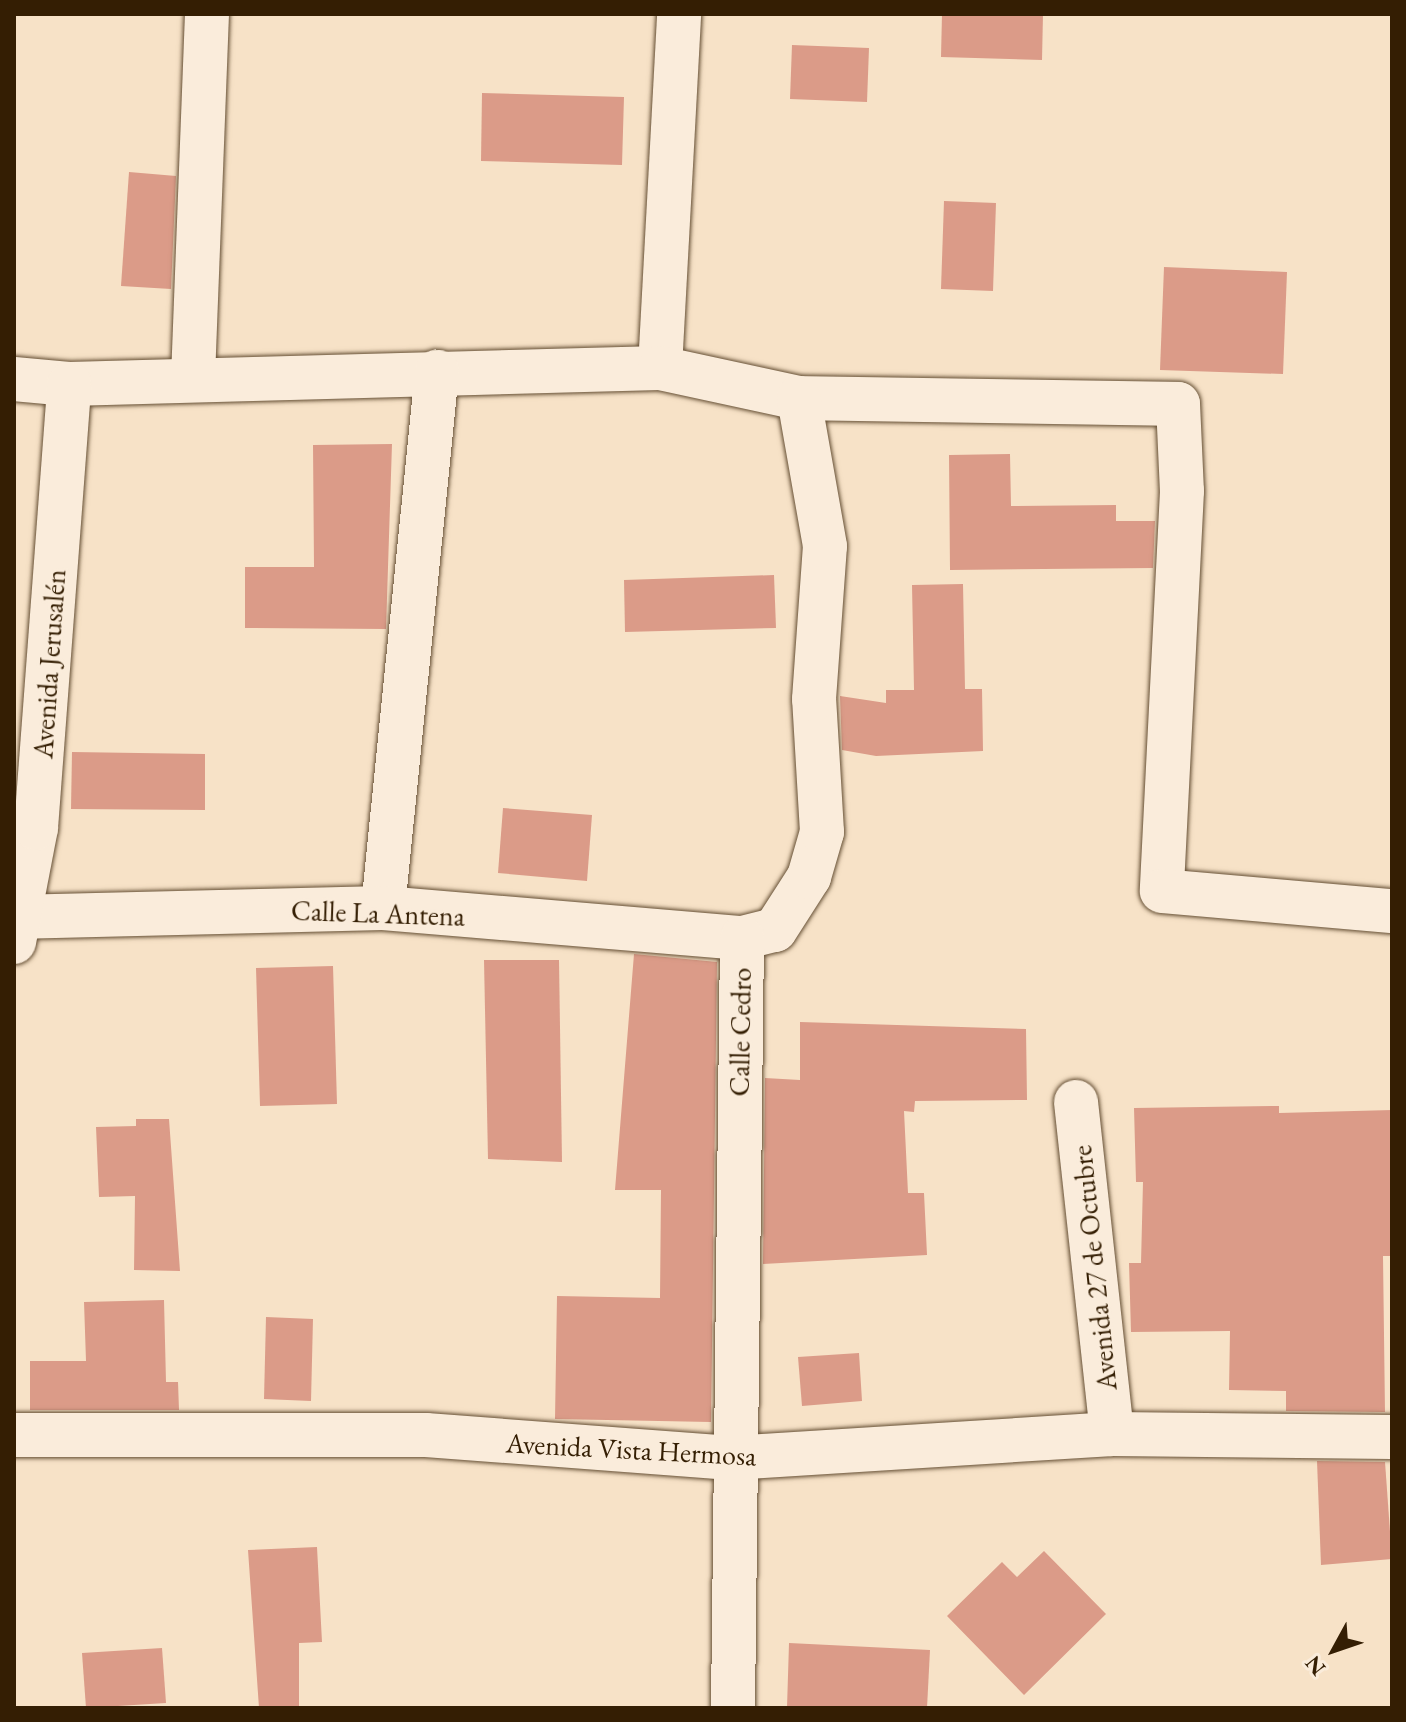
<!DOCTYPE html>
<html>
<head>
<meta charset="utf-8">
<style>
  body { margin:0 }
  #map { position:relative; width:1406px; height:1722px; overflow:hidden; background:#f7e2c7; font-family:"EB Garamond",serif }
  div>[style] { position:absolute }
  .building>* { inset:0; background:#db9b88 }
  .roads { filter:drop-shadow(0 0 2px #654f34) drop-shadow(0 0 2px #654f34) }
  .minor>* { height:44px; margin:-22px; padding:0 22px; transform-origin:22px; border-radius:22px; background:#faecdb }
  span { translate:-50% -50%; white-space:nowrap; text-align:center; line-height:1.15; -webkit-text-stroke:6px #faecdb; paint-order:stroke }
  .street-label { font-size:28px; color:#341e03 }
  .frame { position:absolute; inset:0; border:16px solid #341e03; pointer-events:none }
  .north { position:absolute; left:1294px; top:1610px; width:80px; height:80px; -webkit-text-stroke:6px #faecdb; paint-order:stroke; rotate:230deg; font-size:22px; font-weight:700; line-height:32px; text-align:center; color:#341e03 }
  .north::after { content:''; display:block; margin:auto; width:28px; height:36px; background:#341e03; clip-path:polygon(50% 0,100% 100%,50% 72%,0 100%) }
</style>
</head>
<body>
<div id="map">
  <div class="building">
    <i style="clip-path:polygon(942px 14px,1043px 14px,1042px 60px,941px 57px)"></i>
    <i style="clip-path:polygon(792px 45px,869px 48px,867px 102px,790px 99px)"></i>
    <i style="clip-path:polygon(482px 93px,624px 97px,622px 165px,481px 161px)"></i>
    <i style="clip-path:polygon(129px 172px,176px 176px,171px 289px,121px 286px)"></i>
    <i style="clip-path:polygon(944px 201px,996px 203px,993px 291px,941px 289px)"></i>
    <i style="clip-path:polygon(1164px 267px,1287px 272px,1283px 374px,1160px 370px)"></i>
    <i style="clip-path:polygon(392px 444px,386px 629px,245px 628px,245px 567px,314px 567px,313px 445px)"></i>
    <i style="clip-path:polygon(1010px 454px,1011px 506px,1116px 505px,1116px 521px,1155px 521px,1153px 568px,950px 570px,949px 455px)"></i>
    <i style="clip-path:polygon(774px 575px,776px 628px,625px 632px,624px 580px)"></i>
    <i style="clip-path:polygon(963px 584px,965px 689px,982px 689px,983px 751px,876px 756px,842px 750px,840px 696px,886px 703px,886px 690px,914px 690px,912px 585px)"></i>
    <i style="clip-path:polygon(72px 752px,205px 754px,205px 810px,71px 809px)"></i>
    <i style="clip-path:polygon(503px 808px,592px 815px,587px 881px,498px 873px)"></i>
    <i style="clip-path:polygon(634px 954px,717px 962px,711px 1422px,555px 1419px,557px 1296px,660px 1298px,661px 1190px,615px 1190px)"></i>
    <i style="clip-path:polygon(484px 960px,559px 960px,562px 1162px,488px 1159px)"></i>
    <i style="clip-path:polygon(333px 966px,337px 1104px,260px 1106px,256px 968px)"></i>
    <i style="clip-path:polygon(800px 1022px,1026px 1029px,1027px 1100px,915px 1101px,914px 1112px,904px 1111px,908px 1193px,924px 1193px,927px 1255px,763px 1264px,765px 1078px,800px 1080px)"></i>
    <i style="clip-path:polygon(1279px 1106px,1279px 1113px,1392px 1110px,1392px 1256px,1383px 1256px,1385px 1412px,1286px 1411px,1286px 1391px,1229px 1390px,1230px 1331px,1131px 1332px,1129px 1263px,1141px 1263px,1143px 1182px,1136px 1182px,1134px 1108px)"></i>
    <i style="clip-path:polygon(136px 1119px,169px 1119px,180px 1271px,134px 1270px,135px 1196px,99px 1197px,96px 1127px,136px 1126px)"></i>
    <i style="clip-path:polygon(164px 1300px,166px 1382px,178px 1382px,179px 1410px,30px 1410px,30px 1361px,86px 1361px,84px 1302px)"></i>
    <i style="clip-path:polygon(266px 1317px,313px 1319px,311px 1401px,264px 1399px)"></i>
    <i style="clip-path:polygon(859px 1353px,862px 1401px,802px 1406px,798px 1357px)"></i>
    <i style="clip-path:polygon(1317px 1461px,1385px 1462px,1392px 1559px,1321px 1565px)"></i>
    <i style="clip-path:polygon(317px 1547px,322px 1642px,299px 1643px,299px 1708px,259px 1708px,248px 1550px)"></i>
    <i style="clip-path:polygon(1044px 1551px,1106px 1614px,1024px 1695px,947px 1616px,1002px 1562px,1017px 1577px)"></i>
    <i style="clip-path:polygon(789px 1643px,930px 1650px,927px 1708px,787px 1708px)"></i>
    <i style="clip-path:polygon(162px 1648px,166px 1703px,86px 1708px,82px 1653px)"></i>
  </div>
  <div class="roads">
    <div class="minor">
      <i style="left:660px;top:368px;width:355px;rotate:-86.9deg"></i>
      <i style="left:193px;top:378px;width:364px;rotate:-87.8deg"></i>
      <i style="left:14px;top:379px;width:55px;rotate:5.2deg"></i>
      <i style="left:69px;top:384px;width:591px;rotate:-1.55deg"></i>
      <i style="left:660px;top:368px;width:142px;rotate:12.2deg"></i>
      <i style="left:799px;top:398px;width:379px;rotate:0.9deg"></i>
      <i style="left:1178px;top:404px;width:87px;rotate:87.4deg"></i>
      <i style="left:1182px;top:491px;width:400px;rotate:92.9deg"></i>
      <i style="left:1162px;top:891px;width:231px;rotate:5deg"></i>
      <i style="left:383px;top:908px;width:539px;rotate:-84.25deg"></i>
      <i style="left:14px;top:917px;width:369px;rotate:-1.4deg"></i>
      <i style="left:383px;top:908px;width:360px;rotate:4.8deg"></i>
      <i style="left:742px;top:938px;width:34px;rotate:-14deg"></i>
      <i style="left:775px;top:930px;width:63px;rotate:-57.3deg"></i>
      <i style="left:809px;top:877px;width:47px;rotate:-73.9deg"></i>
      <i style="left:822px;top:832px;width:133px;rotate:-93.4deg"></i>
      <i style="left:814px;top:699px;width:153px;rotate:-85.9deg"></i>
      <i style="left:825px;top:546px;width:150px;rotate:-100deg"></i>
      <i style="left:14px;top:942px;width:116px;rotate:-79.1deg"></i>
      <i style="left:36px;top:828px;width:445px;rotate:-85.7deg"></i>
      <i style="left:1076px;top:1102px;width:334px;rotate:83.8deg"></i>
      <i style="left:14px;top:1435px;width:412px"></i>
      <i style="left:426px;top:1435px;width:306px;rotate:4.3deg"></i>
      <i style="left:731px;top:1458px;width:382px;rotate:-3.6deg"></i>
      <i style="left:1112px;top:1434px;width:280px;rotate:0.6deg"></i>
      <i style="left:733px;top:1708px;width:770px;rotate:-89.33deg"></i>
    </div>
  </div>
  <div class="street-label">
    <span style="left:49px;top:664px;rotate:-86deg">Avenida Jerusalén</span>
    <span style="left:378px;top:913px;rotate:2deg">Calle La Antena</span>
    <span style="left:740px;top:1032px;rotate:-89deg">Calle Cedro</span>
    <span style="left:1094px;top:1268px;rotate:-96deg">Avenida 27 de Octubre</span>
    <span style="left:631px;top:1449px;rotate:3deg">Avenida Vista Hermosa</span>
  </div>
  <div class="frame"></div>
  <div class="north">N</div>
</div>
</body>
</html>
